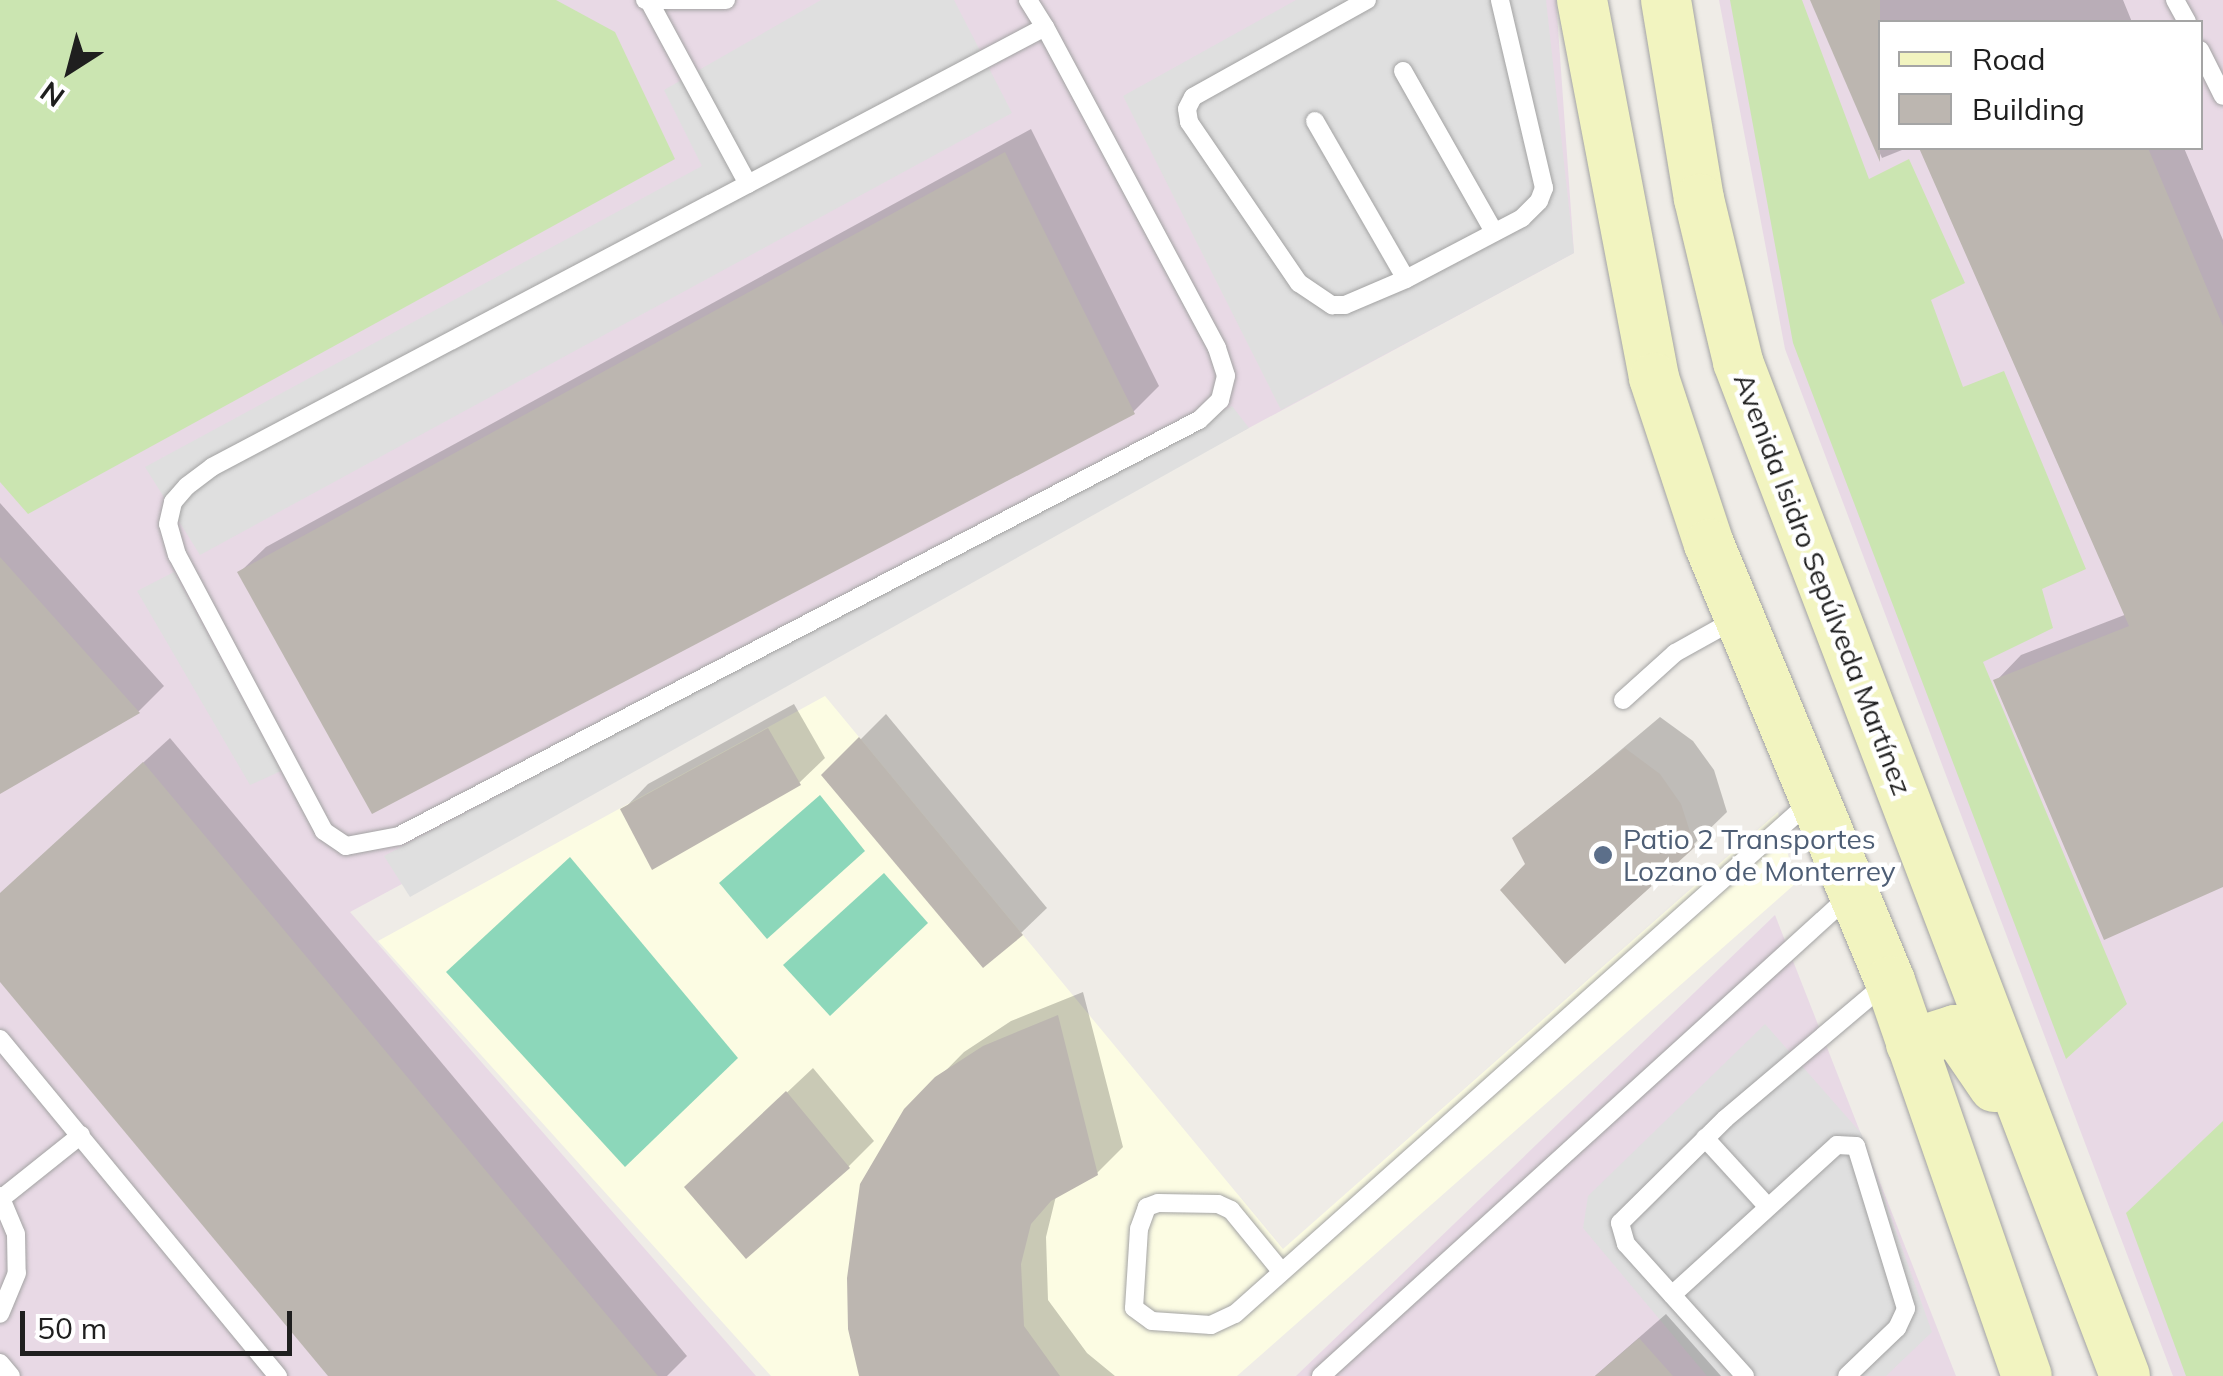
<!DOCTYPE html>
<html>
<head>
<meta charset="utf-8">
<style>
  body { margin:0 }
  #map { position:relative; width:2223px; height:1376px; overflow:hidden; background:#efece7; font-family:Mulish,sans-serif }
  div>[style] { position:absolute }
  .industrial>* { inset:0; background:#e8d9e5 }
  .education>* { inset:0; background:#fcfce3 }
  .grass>* { inset:0; background:#cbe5b1 }
  .pitch>* { inset:0; background:#8cd7ba }
  .parking>* { inset:0; background:#dfdfdf }
  .shadow>* { inset:0; background:#0003 }
  .building>* { inset:0; background:#bcb6b0 }
  .roads { filter:drop-shadow(0 0 2px #a3a3a3) drop-shadow(0 0 2px #a3a3a3) }
  .service>* { height:18px; margin:-9px; padding:0 9px; transform-origin:9px; border-radius:9px; background:#fff }
  .secondary>* { height:50px; margin:-25px; padding:0 25px; transform-origin:25px; border-radius:25px; background:#f2f4c0 }
  .dots>* { width:28px; height:28px; translate:-50% -50%; box-sizing:border-box; border:5px solid #fff; border-radius:50% }
  span { translate:-50% -50%; white-space:nowrap; text-align:center; line-height:1.15; -webkit-text-stroke:9px #fff; paint-order:stroke }
  .street-label { font-size:28px; color:#1f1f1f }
  .service-label { font-size:28px; color:#4e5e75 }
  .left { translate:0 -50%; text-align:left }
  .legend { position:absolute; left:1878px; top:20px; width:325px; height:130px; box-sizing:border-box; background:#fff; border:2px solid #a5a5a5; margin:0; padding:12px 18px; list-style:none; font-size:30px; color:#1f1f1f }
  .legend li { display:flex; align-items:center; gap:20px; height:50px }
  .legend b { width:50px; border:2px solid #a5a5a5 }
  .north { position:absolute; left:20px; top:20px; width:100px; height:100px; -webkit-text-stroke:8px #fff; paint-order:stroke; rotate:216deg; font-size:28px; font-weight:700; line-height:40px; text-align:center; color:#1f1f1f }
  .north::after { content:''; display:block; margin:auto; width:35px; height:45px; background:#1f1f1f; clip-path:polygon(50% 0,100% 100%,50% 72%,0 100%) }
  .scale { position:absolute; left:20px; top:1311px; width:272px; height:45px; box-sizing:border-box; border:5px solid #1f1f1f; border-top:0; padding-left:12px; font-size:30px; line-height:35px; white-space:nowrap; color:#1f1f1f; -webkit-text-stroke:8px #fff; paint-order:stroke }
</style>
</head>
<body>
<div id="map">
  <div class="industrial">
    <i style="clip-path:polygon(0 0,1556px 0,1574px 253px,350px 912px,756px 1376px,0 1376px)"></i>
    <i style="clip-path:polygon(evenodd,1719px 0,2223px 0,2223px 1376px,2173px 1376px,1785px 349px,1719px 0,1880px 22px,2200px 22px,2200px 148px,1880px 148px,1880px 22px)"></i>
    <i style="clip-path:polygon(1775px 915px,1956px 1376px,1296px 1376px)"></i>
  </div>
  <div class="education">
    <i style="clip-path:polygon(825px 696px,1283px 1249px,1778px 812px,1795px 884px,1237px 1376px,771px 1376px,378px 941px)"></i>
  </div>
  <div class="grass">
    <i style="clip-path:polygon(0 0,556px 0,615px 32px,675px 159px,28px 514px,0 482px)"></i>
    <i style="clip-path:polygon(1730px 0,1802px 0,1869px 179px,1909px 159px,1965px 283px,1931px 300px,1963px 387px,2004px 371px,2086px 569px,2042px 589px,2053px 628px,1983px 662px,2127px 1004px,2066px 1059px,1793px 343px)"></i>
    <i style="clip-path:polygon(2223px 1121px,2223px 1376px,2186px 1376px,2126px 1213px)"></i>
  </div>
  <div class="pitch">
    <i style="clip-path:polygon(820px 795px,865px 851px,767px 939px,719px 883px)"></i>
    <i style="clip-path:polygon(570px 857px,738px 1058px,625px 1167px,446px 972px)"></i>
    <i style="clip-path:polygon(884px 873px,928px 923px,830px 1016px,783px 965px)"></i>
  </div>
  <div class="parking">
    <i style="clip-path:polygon(821px 0,954px 0,1012px 113px,200px 555px,145px 467px,702px 166px,664px 90px)"></i>
    <i style="clip-path:polygon(1296px 0,1546px 0,1574px 253px,1281px 410px,1123px 96px)"></i>
    <i style="clip-path:polygon(1232px 406px,1249px 428px,410px 897px,384px 856px)"></i>
    <i style="clip-path:polygon(174px 572px,281px 771px,250px 785px,137px 591px)"></i>
    <i style="clip-path:polygon(1765px 1024px,1861px 1133px,1932px 1332px,1886px 1376px,1707px 1376px,1583px 1228px,1588px 1196px)"></i>
  </div>
  <div class="shadow">
    <i style="clip-path:polygon(1812px 0,2123px 0,2132px 22px,1880px 22px,1880px 148px,1907px 148px,1882px 158px)"></i>
    <i style="clip-path:polygon(1031px 129px,1159px 386px,1133px 412px,240px 572px,266px 547px)"></i>
    <i style="clip-path:polygon(1921px 148px,2184px 148px,2223px 240px,2223px 884px,1996px 681px,2021px 655px,2127px 614px)"></i>
    <i style="clip-path:polygon(0 503px,164px 686px,139px 711px,0 792px)"></i>
    <i style="clip-path:polygon(794px 704px,825px 758px,799px 783px,623px 810px,648px 784px)"></i>
    <i style="clip-path:polygon(886px 714px,1047px 908px,1021px 933px,824px 776px)"></i>
    <i style="clip-path:polygon(1660px 717px,1693px 741px,1714px 770px,1727px 812px,1693px 845px,1528px 864px,1515px 839px)"></i>
    <i style="clip-path:polygon(170px 738px,687px 1356px,667px 1376px,332px 1376px,0 978px,0 894px)"></i>
    <i style="clip-path:polygon(1083px 992px,1123px 1147px,1097px 1173px,1056px 1196px,1046px 1237px,1048px 1300px,1087px 1353px,1115px 1376px,867px 1376px,906px 1111px,964px 1052px,1011px 1021px)"></i>
    <i style="clip-path:polygon(813px 1068px,874px 1141px,848px 1167px,713px 1162px)"></i>
    <i style="clip-path:polygon(1666px 1314px,1721px 1376px,1595px 1376px)"></i>
  </div>
  <div class="building">
    <i style="clip-path:polygon(1810px 0,1880px 0,1880px 162px)"></i>
    <i style="clip-path:polygon(1919px 148px,2148px 148px,2223px 326px,2223px 887px,2104px 940px,1993px 680px,2129px 626px)"></i>
    <i style="clip-path:polygon(1005px 152px,1135px 414px,372px 814px,237px 572px)"></i>
    <i style="clip-path:polygon(0 557px,140px 713px,0 794px)"></i>
    <i style="clip-path:polygon(768px 728px,801px 785px,652px 870px,620px 809px)"></i>
    <i style="clip-path:polygon(859px 737px,1023px 935px,983px 968px,821px 775px)"></i>
    <i style="clip-path:polygon(1625px 748px,1660px 774px,1681px 804px,1695px 847px,1565px 964px,1500px 890px,1525px 864px,1512px 838px)"></i>
    <i style="clip-path:polygon(143px 762px,658px 1376px,328px 1376px,0 982px,0 893px)"></i>
    <i style="clip-path:polygon(1058px 1015px,1098px 1175px,1051px 1201px,1031px 1224px,1021px 1264px,1024px 1326px,1060px 1376px,859px 1376px,848px 1329px,847px 1278px,860px 1184px,904px 1109px,935px 1077px,983px 1046px)"></i>
    <i style="clip-path:polygon(786px 1091px,850px 1168px,746px 1259px,684px 1187px)"></i>
    <i style="clip-path:polygon(1639px 1338px,1673px 1376px,1595px 1376px)"></i>
  </div>
  <div class="roads">
    <div class="service">
      <i style="left:645px;top:0;width:81px"></i>
      <i style="left:1028px;top:0;width:32px;rotate:58deg"></i>
      <i style="left:1045px;top:27px;width:364px;rotate:61.8deg"></i>
      <i style="left:1217px;top:348px;width:29px;rotate:72deg"></i>
      <i style="left:1226px;top:376px;width:25px;rotate:104deg"></i>
      <i style="left:1220px;top:400px;width:29px;rotate:136deg"></i>
      <i style="left:1199px;top:420px;width:902px;rotate:152.53deg"></i>
      <i style="left:399px;top:836px;width:54px;rotate:169.3deg"></i>
      <i style="left:346px;top:846px;width:27px;rotate:-146deg"></i>
      <i style="left:324px;top:831px;width:313px;rotate:-118deg"></i>
      <i style="left:177px;top:555px;width:32px;rotate:-106deg"></i>
      <i style="left:168px;top:524px;width:23px;rotate:-77deg"></i>
      <i style="left:173px;top:502px;width:21px;rotate:-49deg"></i>
      <i style="left:187px;top:486px;width:31px;rotate:-37deg"></i>
      <i style="left:212px;top:467px;width:942px;rotate:-27.84deg"></i>
      <i style="left:1367px;top:0;width:199px;rotate:150.9deg"></i>
      <i style="left:1193px;top:97px;width:13px;rotate:117deg"></i>
      <i style="left:1187px;top:109px;width:13px;rotate:81deg"></i>
      <i style="left:1189px;top:122px;width:195px;rotate:55.7deg"></i>
      <i style="left:1299px;top:283px;width:40px;rotate:34deg"></i>
      <i style="left:1332px;top:305px;width:13px"></i>
      <i style="left:1345px;top:305px;width:66px;rotate:-23.1deg"></i>
      <i style="left:1406px;top:279px;width:131px;rotate:-27.7deg"></i>
      <i style="left:1522px;top:218px;width:24px;rotate:-45deg"></i>
      <i style="left:1539px;top:201px;width:14px;rotate:-69deg"></i>
      <i style="left:1544px;top:188px;width:193px;rotate:-103.2deg"></i>
      <i style="left:2175px;top:0;width:25px;rotate:61deg"></i>
      <i style="left:649px;top:1px;width:208px;rotate:61.6deg"></i>
      <i style="left:2200px;top:50px;width:51px;rotate:63.4deg"></i>
      <i style="left:1403px;top:71px;width:185px;rotate:60.5deg"></i>
      <i style="left:1315px;top:121px;width:182px;rotate:60.1deg"></i>
      <i style="left:1623px;top:700px;width:70px;rotate:-42.1deg"></i>
      <i style="left:1675px;top:653px;width:70px;rotate:-29.1deg"></i>
      <i style="left:0;top:1039px;width:437px;rotate:50.5deg"></i>
      <i style="left:1705px;top:1138px;width:92px;rotate:47.6deg"></i>
      <i style="left:0;top:1196px;width:41px;rotate:67.2deg"></i>
      <i style="left:16px;top:1234px;width:39px;rotate:89deg"></i>
      <i style="left:17px;top:1273px;width:44px;rotate:112.5deg"></i>
      <i style="left:2px;top:1198px;width:101px;rotate:-38.6deg"></i>
      <i style="left:1281px;top:1271px;width:79px;rotate:-129.3deg"></i>
      <i style="left:1231px;top:1210px;width:14px;rotate:-155deg"></i>
      <i style="left:1218px;top:1204px;width:60px;rotate:-179deg"></i>
      <i style="left:1158px;top:1203px;width:12px;rotate:160deg"></i>
      <i style="left:1147px;top:1207px;width:23px;rotate:110deg"></i>
      <i style="left:1139px;top:1229px;width:79px;rotate:93.6deg"></i>
      <i style="left:1134px;top:1308px;width:22px;rotate:36deg"></i>
      <i style="left:1152px;top:1321px;width:59px;rotate:3.9deg"></i>
      <i style="left:1211px;top:1325px;width:26px;rotate:-25deg"></i>
      <i style="left:1235px;top:1314px;width:773px;rotate:-41.7deg"></i>
      <i style="left:1672px;top:1295px;width:223px;rotate:-42.3deg"></i>
      <i style="left:1837px;top:1145px;width:19px;rotate:3deg"></i>
      <i style="left:1856px;top:1146px;width:170px;rotate:72.9deg"></i>
      <i style="left:1906px;top:1309px;width:21px;rotate:115deg"></i>
      <i style="left:1897px;top:1328px;width:69px;rotate:136.2deg"></i>
      <i style="left:0;top:1363px;width:17px;rotate:50deg"></i>
      <i style="left:1321px;top:1376px;width:714px;rotate:-42.27deg"></i>
      <i style="left:1745px;top:1376px;width:178px;rotate:-132deg"></i>
      <i style="left:1626px;top:1244px;width:22px;rotate:-106deg"></i>
      <i style="left:1620px;top:1223px;width:148px;rotate:-44.7deg"></i>
      <i style="left:1725px;top:1119px;width:211px;rotate:-40.2deg"></i>
    </div>
    <div class="secondary">
      <i style="left:1582px;top:0;width:385px;rotate:79.2deg"></i>
      <i style="left:1654px;top:378px;width:175px;rotate:71.7deg"></i>
      <i style="left:1709px;top:544px;width:473px;rotate:67.5deg"></i>
      <i style="left:1890px;top:981px;width:418px;rotate:70.9deg"></i>
      <i style="left:1666px;top:0;width:202px;rotate:80.6deg"></i>
      <i style="left:1699px;top:199px;width:168px;rotate:76.5deg"></i>
      <i style="left:1738px;top:362px;width:1085px;rotate:69.11deg"></i>
      <i style="left:1911px;top:1044px;width:46px;rotate:-17.7deg"></i>
      <i style="left:1955px;top:1030px;width:69px;rotate:55.6deg"></i>
    </div>
  </div>
  <div class="dots">
    <i style="left:1603px;top:855px;background:#5c6f8a"></i>
  </div>
  <div class="street-label">
    <span style="left:1823px;top:584px;rotate:69deg">Avenida Isidro Sepúlveda Martínez</span>
  </div>
  <div class="service-label">
    <span class="left" style="left:1623px;top:855px">Patio 2 Transportes<br>Lozano de Monterrey</span>
  </div>
  <ul class="legend">
  <li><b style="height:12px;background:#f2f4c0"></b>Road</li>
  <li><b style="height:28px;background:#bcb6b0"></b>Building</li>
  </ul>
  <div class="north">N</div>
  <div class="scale">50 m</div>
</div>
</body>
</html>
